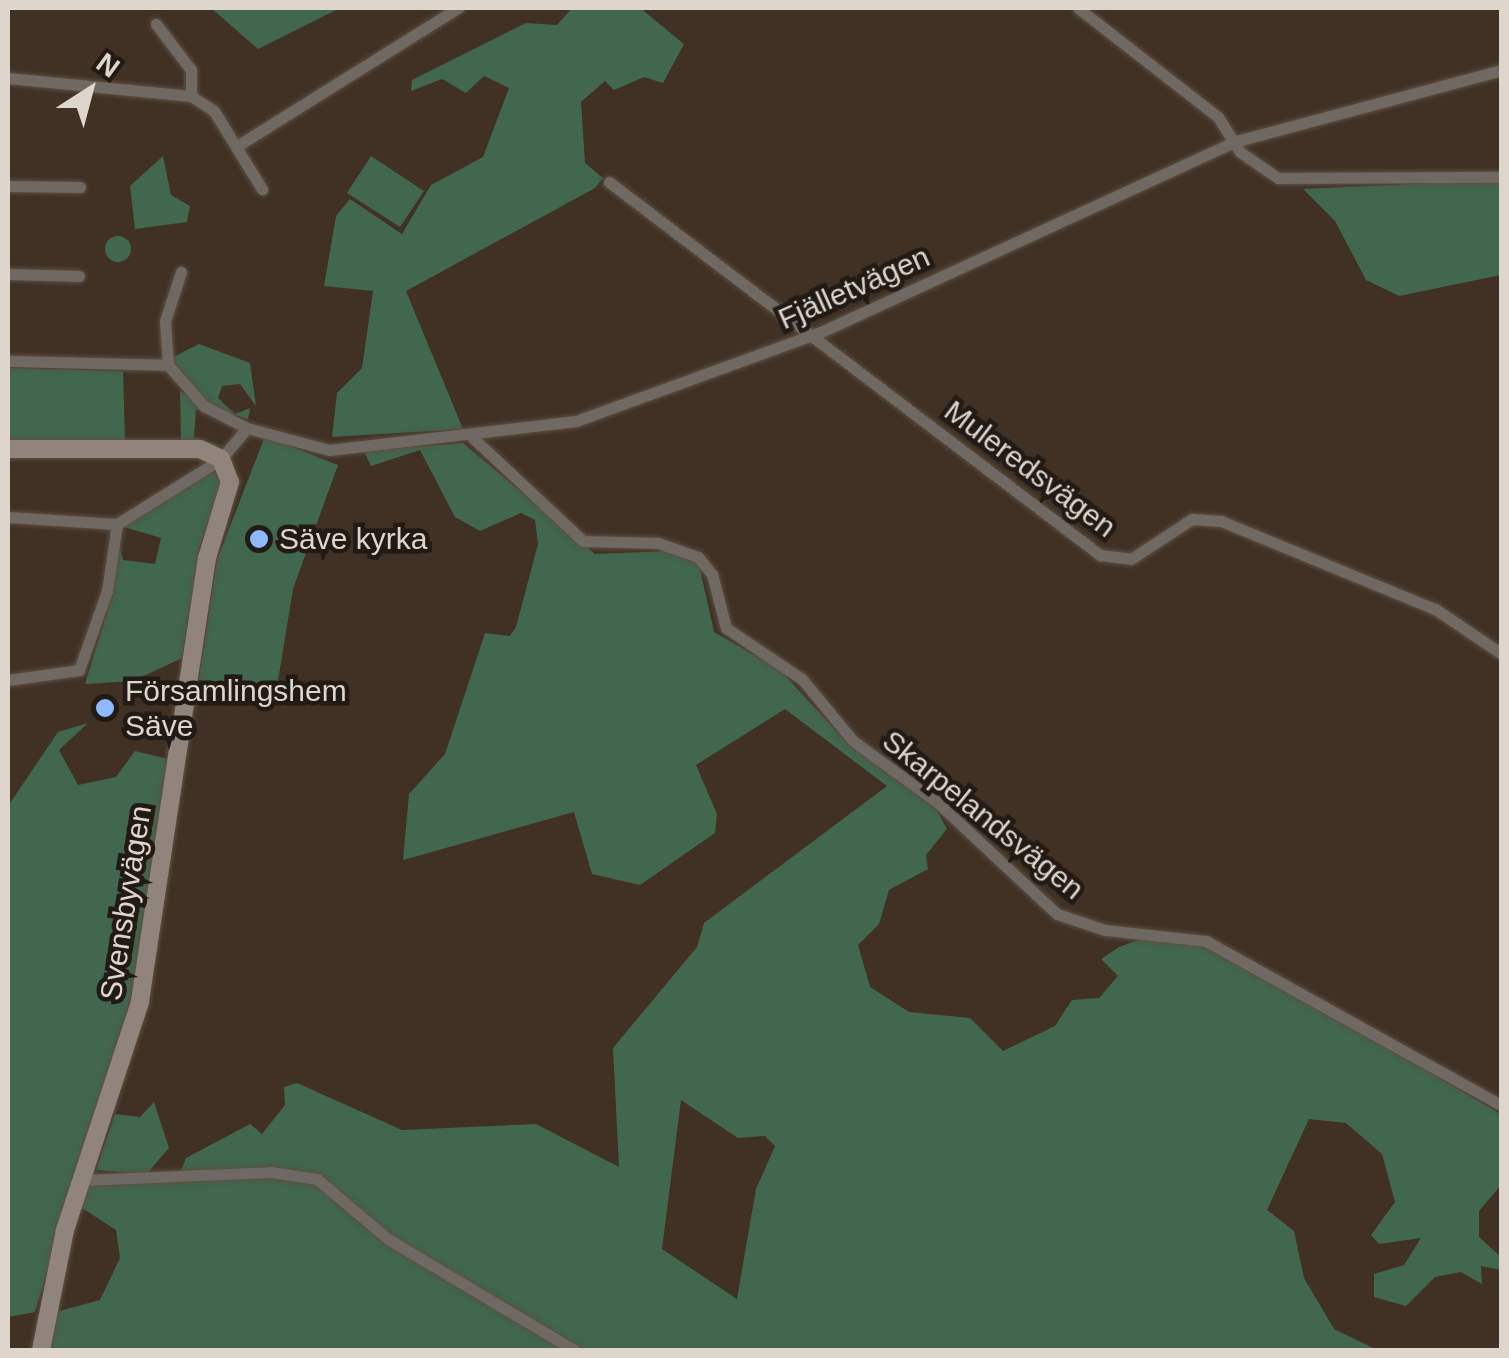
<!DOCTYPE html>
<html>
<head>
<meta charset="utf-8">
<style>
  body { margin:0 }
  #map { position:relative; width:1509px; height:1358px; overflow:hidden; background:#403124; font-family:Arial,sans-serif }
  div>[style] { position:absolute }
  .green>* { inset:0; background:#41674e }
  .round { border-radius:50% }
  .roads { filter:drop-shadow(0 0 2px #5c4f42) drop-shadow(0 0 2px #5c4f42) }
  .street>* { height:11px; margin:-5.5px; padding:0 5.5px; transform-origin:5.5px; border-radius:5.5px; background:#706862 }
  .secondary>* { height:18px; margin:-9px; padding:0 9px; transform-origin:9px; border-radius:9px; background:#91847c }
  .dots>* { width:28px; height:28px; translate:-50% -50%; box-sizing:border-box; border:5px solid #211a15; border-radius:50% }
  span { translate:-50% -50%; white-space:nowrap; text-align:center; line-height:1.15; -webkit-text-stroke:9px #211a15; paint-order:stroke }
  .street-label { font-size:30px; color:#ded5cd }
  .poi-label { font-size:30px; color:#ded5cd }
  .left { translate:0 -50%; text-align:left }
  .frame { position:absolute; inset:0; border:10px solid #ded5cd; pointer-events:none }
  .north { position:absolute; left:40px; top:40px; width:100px; height:100px; -webkit-text-stroke:8px #211a15; paint-order:stroke; rotate:36deg; font-size:28px; font-weight:700; line-height:40px; text-align:center; color:#ded5cd }
  .north::after { content:''; display:block; margin:auto; width:35px; height:45px; background:#ded5cd; clip-path:polygon(50% 0,100% 100%,50% 72%,0 100%) }
</style>
</head>
<body>
<div id="map">
  <div class="green">
    <i style="clip-path:polygon(211px 8px,340px 8px,258px 49px)"></i>
    <i style="clip-path:polygon(572px 8px,640px 8px,684px 44px,663px 83px,644px 77px,614px 90px,605px 81px,581px 102px,585px 163px,603px 178px,595px 188px,406px 291px,463px 429px,332px 437px,337px 393px,362px 368px,373px 291px,324px 286px,336px 216px,350px 199px,402px 234px,431px 185px,483px 157px,509px 88px,484px 76px,466px 93px,442px 79px,411px 91px,412px 80px,526px 23px,557px 25px)"></i>
    <i style="clip-path:polygon(163px 156px,171px 195px,190px 206px,187px 222px,135px 229px,130px 186px)"></i>
    <i style="clip-path:polygon(371px 156px,424px 191px,400px 227px,347px 193px)"></i>
    <i style="clip-path:polygon(1501px 180px,1501px 275px,1399px 296px,1366px 280px,1335px 221px,1303px 189px)"></i>
    <i class="round" style="left:105px;top:236px;width:26px;height:26px"></i>
    <i style="clip-path:polygon(199px 344px,250px 363px,256px 406px,240px 384px,222px 386px,218px 398px,235px 414px,250px 408px,248px 419px,212px 408px,169px 359px)"></i>
    <i style="clip-path:polygon(8px 368px,123px 371px,125px 440px,8px 441px)"></i>
    <i style="clip-path:polygon(180px 391px,216px 417px,196px 409px,194px 438px,222px 446px,181px 440px)"></i>
    <i style="clip-path:polygon(265px 436px,338px 465px,293px 589px,277px 687px,197px 690px,217px 560px)"></i>
    <i style="clip-path:polygon(evenodd,463px 443px,595px 554px,670px 551px,699px 564px,714px 632px,780px 670px,850px 746px,936px 809px,947px 829px,926px 855px,928px 869px,889px 890px,879px 924px,858px 945px,870px 987px,909px 1012px,970px 1018px,1003px 1051px,1055px 1026px,1072px 1000px,1099px 998px,1118px 976px,1101px 959px,1119px 947px,1141px 939px,1213px 947px,1501px 1114px,1501px 1185px,1479px 1211px,1479px 1237px,1501px 1257px,1501px 1270px,1481px 1266px,1482px 1284px,1461px 1272px,1435px 1277px,1406px 1306px,1374px 1297px,1374px 1274px,1404px 1265px,1421px 1238px,1379px 1244px,1371px 1235px,1395px 1202px,1382px 1154px,1346px 1123px,1309px 1119px,1267px 1210px,1294px 1231px,1304px 1278px,1334px 1329px,1377px 1350px,48px 1350px,52px 1313px,100px 1300px,120px 1258px,116px 1230px,79px 1206px,89px 1183px,178px 1179px,186px 1158px,250px 1124px,262px 1134px,285px 1105px,284px 1087px,297px 1083px,402px 1130px,536px 1124px,619px 1167px,613px 1048px,697px 947px,704px 923px,887px 786px,785px 709px,696px 765px,717px 814px,715px 833px,640px 885px,592px 874px,574px 812px,403px 860px,409px 794px,445px 754px,485px 633px,510px 636px,516px 627px,538px 544px,535px 520px,521px 513px,480px 531px,455px 517px,420px 450px,371px 466px,364px 451px,463px 443px,681px 1100px,738px 1138px,765px 1136px,775px 1146px,756px 1189px,737px 1299px,662px 1249px,681px 1100px)"></i>
    <i style="clip-path:polygon(215px 469px,221px 485px,200px 546px,182px 658px,133px 681px,85px 684px,114px 589px,118px 541px,123px 560px,155px 564px,161px 538px,121px 526px)"></i>
    <i style="clip-path:polygon(88px 723px,59px 750px,78px 785px,116px 777px,135px 751px,168px 759px,153px 872px,131px 998px,35px 1312px,8px 1317px,8px 806px,58px 732px)"></i>
    <i style="clip-path:polygon(154px 1102px,169px 1148px,155px 1164px,147px 1174px,96px 1170px,115px 1114px,140px 1117px)"></i>
  </div>
  <div class="roads">
    <div class="street">
      <i style="left:1078px;top:8px;width:177px;rotate:37.9deg"></i>
      <i style="left:1218px;top:117px;width:41px;rotate:57.8deg"></i>
      <i style="left:1240px;top:152px;width:46px;rotate:34.4deg"></i>
      <i style="left:1278px;top:178px;width:224px;rotate:-0.3deg"></i>
      <i style="left:156px;top:24px;width:58px;rotate:52.7deg"></i>
      <i style="left:191px;top:70px;width:26px;rotate:90deg"></i>
      <i style="left:8px;top:78px;width:184px;rotate:5.6deg"></i>
      <i style="left:191px;top:96px;width:27px;rotate:33deg"></i>
      <i style="left:214px;top:111px;width:92px;rotate:58.4deg"></i>
      <i style="left:237px;top:146px;width:261px;rotate:-32deg"></i>
      <i style="left:609px;top:182px;width:617px;rotate:37.22deg"></i>
      <i style="left:1100px;top:555px;width:31px;rotate:7deg"></i>
      <i style="left:1131px;top:559px;width:73px;rotate:-33.3deg"></i>
      <i style="left:1192px;top:519px;width:29px;rotate:4deg"></i>
      <i style="left:1221px;top:521px;width:231px;rotate:22.4deg"></i>
      <i style="left:1435px;top:609px;width:81px;rotate:33.9deg"></i>
      <i style="left:8px;top:186px;width:72px;rotate:0.8deg"></i>
      <i style="left:181px;top:272px;width:52px;rotate:108.1deg"></i>
      <i style="left:165px;top:321px;width:44px;rotate:86.1deg"></i>
      <i style="left:168px;top:365px;width:55px;rotate:48.7deg"></i>
      <i style="left:204px;top:406px;width:48px;rotate:27.1deg"></i>
      <i style="left:8px;top:274px;width:71px;rotate:1.6deg"></i>
      <i style="left:8px;top:361px;width:160px;rotate:1.4deg"></i>
      <i style="left:473px;top:438px;width:151px;rotate:43.1deg"></i>
      <i style="left:583px;top:541px;width:75px;rotate:1.5deg"></i>
      <i style="left:658px;top:543px;width:42px;rotate:19.3deg"></i>
      <i style="left:698px;top:557px;width:22px;rotate:51deg"></i>
      <i style="left:712px;top:574px;width:56px;rotate:75.5deg"></i>
      <i style="left:726px;top:628px;width:92px;rotate:33.9deg"></i>
      <i style="left:802px;top:679px;width:80px;rotate:50.6deg"></i>
      <i style="left:853px;top:741px;width:105px;rotate:36.1deg"></i>
      <i style="left:938px;top:803px;width:163px;rotate:43deg"></i>
      <i style="left:1057px;top:914px;width:51px;rotate:18.4deg"></i>
      <i style="left:1105px;top:930px;width:102px;rotate:6.2deg"></i>
      <i style="left:1206px;top:941px;width:339px;rotate:29.1deg"></i>
      <i style="left:8px;top:517px;width:109px;rotate:3.7deg"></i>
      <i style="left:117px;top:524px;width:123px;rotate:-32deg"></i>
      <i style="left:221px;top:459px;width:40px;rotate:-50deg"></i>
      <i style="left:247px;top:428px;width:85px;rotate:15deg"></i>
      <i style="left:329px;top:450px;width:249px;rotate:-6.7deg"></i>
      <i style="left:576px;top:421px;width:261px;rotate:-20deg"></i>
      <i style="left:821px;top:332px;width:458px;rotate:-24.7deg"></i>
      <i style="left:1237px;top:141px;width:274px;rotate:-15deg"></i>
      <i style="left:8px;top:680px;width:72px;rotate:-8deg"></i>
      <i style="left:79px;top:670px;width:84px;rotate:-70.5deg"></i>
      <i style="left:107px;top:591px;width:68px;rotate:-81.5deg"></i>
      <i style="left:83px;top:1180px;width:188px;rotate:-2.4deg"></i>
      <i style="left:271px;top:1172px;width:47px;rotate:8.7deg"></i>
      <i style="left:317px;top:1179px;width:93px;rotate:40.2deg"></i>
      <i style="left:388px;top:1239px;width:217px;rotate:30.8deg"></i>
    </div>
    <div class="secondary">
      <i style="left:8px;top:449px;width:192px"></i>
      <i style="left:200px;top:449px;width:23px;rotate:25deg"></i>
      <i style="left:221px;top:459px;width:25px;rotate:69deg"></i>
      <i style="left:230px;top:482px;width:79px;rotate:106.8deg"></i>
      <i style="left:207px;top:558px;width:449px;rotate:98.6deg"></i>
      <i style="left:140px;top:1002px;width:240px;rotate:108.2deg"></i>
      <i style="left:65px;top:1230px;width:122px;rotate:101.3deg"></i>
    </div>
  </div>
  <div class="dots">
    <i style="left:259px;top:539px;background:#8eb9fc"></i>
    <i style="left:105px;top:708px;background:#8eb9fc"></i>
  </div>
  <div class="street-label">
    <span style="left:854px;top:288px;rotate:-24deg">Fjälletvägen</span>
    <span style="left:1030px;top:469px;rotate:37deg">Muleredsvägen</span>
    <span style="left:983px;top:815px;rotate:39deg">Skarpelandsvägen</span>
    <span style="left:126px;top:903px;rotate:-81deg">Svensbyvägen</span>
  </div>
  <div class="poi-label">
    <span class="left" style="left:279px;top:539px">Säve kyrka</span>
    <span class="left" style="left:125px;top:708px">Församlingshem<br>Säve</span>
  </div>
  <div class="frame"></div>
  <div class="north">N</div>
</div>
</body>
</html>
